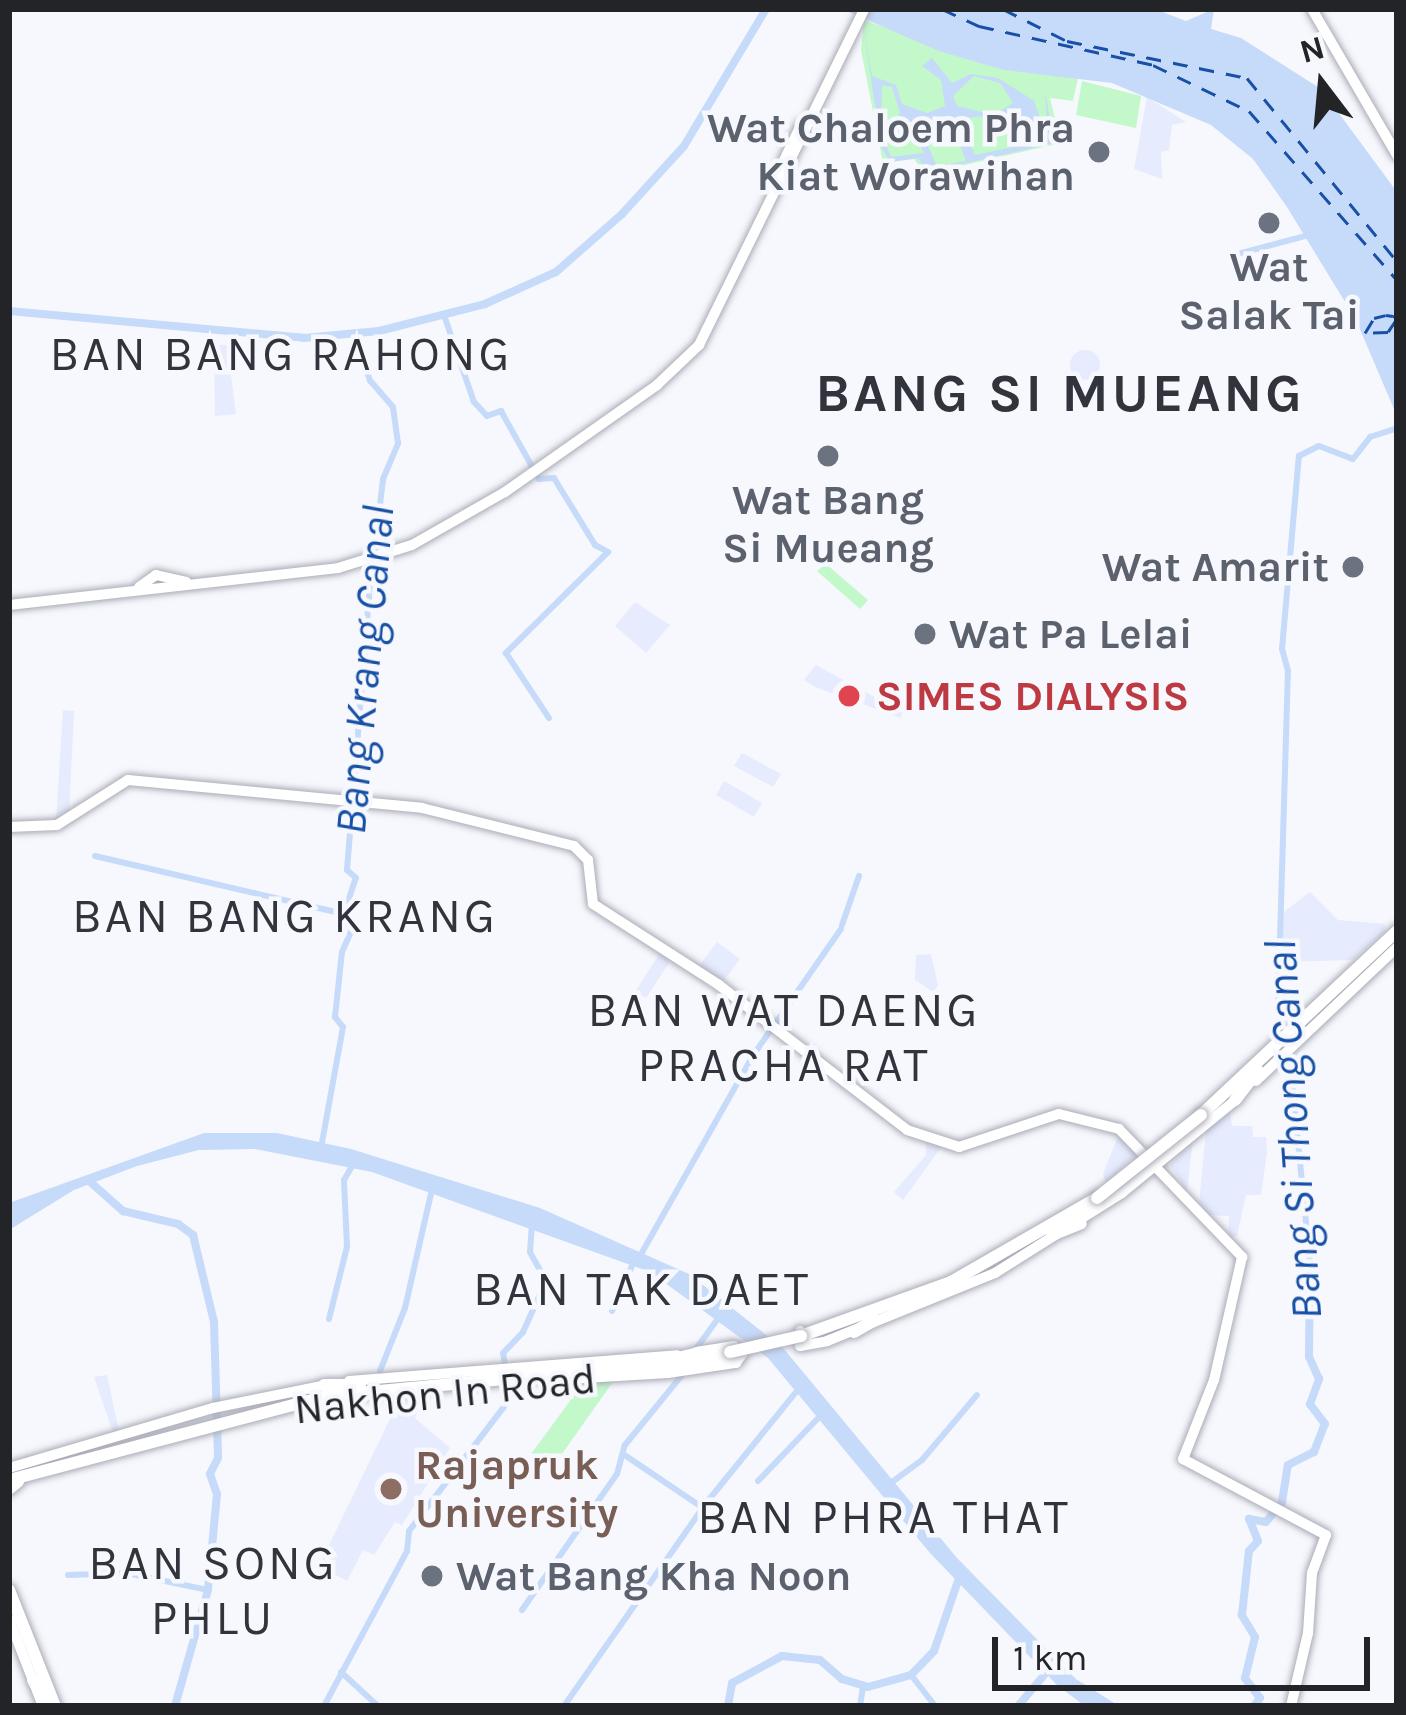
<!DOCTYPE html>
<html>
<head>
<meta charset="utf-8">
<style>
  body { margin:0 }
  #map { position:relative; width:1406px; height:1715px; overflow:hidden; background:#f7f8fd; font-family:Karla,sans-serif }
  div>[style] { position:absolute }
  .built>* { inset:0; background:#e6ebfe }
  .round { border-radius:50% }
  .green>* { inset:0; background:#c2f8ca }
  .water>* { inset:0; background:#c6daf9 }
  .canal>* { height:6px; margin:-3px; padding:0 3px; transform-origin:3px; border-radius:3px; background:#c6daf9 }
  .river>* { height:8px; margin:-4px; padding:0 4px; transform-origin:4px; border-radius:4px; background:#c6daf9 }
  .ferry>* { height:3px; margin-top:-1.5px; transform-origin:0; background:repeating-linear-gradient(90deg,#1750a6 0 15px,transparent 0 27px) }
  .roads { filter:drop-shadow(0 0 3px #aaacb7) drop-shadow(0 0 3px #aaacb7) }
  .secondary>* { height:10px; margin:-5px; padding:0 5px; transform-origin:5px; border-radius:5px; background:#fff }
  .primary>* { height:12px; margin:-6px; padding:0 6px; transform-origin:6px; border-radius:6px; background:#fff }
  .bridges { filter:drop-shadow(0 0 3px #aaacb7) drop-shadow(0 0 3px #aaacb7) }
  .primary-bridge>* { height:12px; margin:-6px; padding:0 6px; transform-origin:6px; border-radius:6px; background:#fff }
  .dots>* { width:33px; height:33px; translate:-50% -50%; box-sizing:border-box; border:6px solid #f7f8fd; border-radius:50% }
  span { translate:-50% -50%; white-space:nowrap; text-align:center; line-height:1.15; -webkit-text-stroke:9px #f7f8fd; paint-order:stroke }
  .worship-label { font-size:42px; color:#5b616d; font-weight:700 }
  .right { translate:-100% -50%; text-align:right }
  .left { translate:0 -50%; text-align:left }
  .health-label { font-size:42px; color:#be3a42; font-weight:700 }
  .street-label { font-size:42px; color:#232428 }
  .education-label { font-size:42px; color:#785e54; font-weight:700 }
  .water-label { font-size:45px; color:#1750a6; font-style:italic }
  .quarter-label { font-size:48px; color:#32343d; letter-spacing:3px }
  .district-label { font-size:54px; color:#32343d; font-weight:700; letter-spacing:3px }
  .frame { position:absolute; inset:0; border:12px solid #232428; pointer-events:none }
  .north { position:absolute; left:1262px; top:24px; width:120px; height:120px; -webkit-text-stroke:9px #f7f8fd; paint-order:stroke; rotate:344deg; font-size:33px; font-weight:700; line-height:48px; text-align:center; color:#232428 }
  .north::after { content:''; display:block; margin:auto; width:42px; height:54px; background:#232428; clip-path:polygon(50% 0,100% 100%,50% 72%,0 100%) }
  .scale { position:absolute; left:992px; top:1637px; width:378px; height:54px; box-sizing:border-box; border:6px solid #232428; border-top:0; padding-left:15px; font-size:36px; line-height:42px; white-space:nowrap; color:#232428; -webkit-text-stroke:9px #f7f8fd; paint-order:stroke }
</style>
</head>
<body>
<div id="map">
  <div class="built">
    <i style="clip-path:polygon(1147px 97px,1186px 122px,1172px 125px,1169px 150px,1161px 152px,1162px 179px,1134px 169px)"></i>
    <i style="clip-path:polygon(214px 345px,227px 345px,236px 414px,215px 416px)"></i>
    <i class="round" style="left:1070px;top:350px;width:30px;height:30px"></i>
    <i style="clip-path:polygon(635px 602px,670px 625px,646px 653px,615px 626px)"></i>
    <i style="clip-path:polygon(816px 665px,902px 712px,901px 718px,815px 687px,804px 680px)"></i>
    <i style="clip-path:polygon(63px 710px,74px 711px,69px 815px,56px 822px)"></i>
    <i style="clip-path:polygon(742px 753px,781px 774px,773px 787px,734px 766px)"></i>
    <i style="clip-path:polygon(724px 781px,762px 803px,754px 817px,716px 795px)"></i>
    <i style="clip-path:polygon(1310px 892px,1338px 920px,1385px 924px,1385px 931px,1353px 960px,1282px 962px,1281px 914px)"></i>
    <i style="clip-path:polygon(717px 942px,740px 959px,722px 983px,699px 966px)"></i>
    <i style="clip-path:polygon(662px 950px,673px 957px,646px 998px,635px 992px)"></i>
    <i style="clip-path:polygon(931px 954px,938px 985px,933px 992px,915px 980px,916px 955px)"></i>
    <i style="clip-path:polygon(1230px 1112px,1232px 1126px,1252px 1126px,1253px 1137px,1266px 1137px,1267px 1152px,1261px 1195px,1246px 1195px,1237px 1236px,1228px 1238px,1229px 1216px,1209px 1215px,1199px 1204px,1206px 1130px)"></i>
    <i style="clip-path:polygon(1119px 1134px,1135px 1155px,1106px 1183px,1103px 1174px)"></i>
    <i style="clip-path:polygon(1193px 1140px,1187px 1192px,1170px 1165px)"></i>
    <i style="clip-path:polygon(926px 1142px,942px 1146px,903px 1200px,894px 1192px,926px 1155px)"></i>
    <i style="clip-path:polygon(107px 1375px,119px 1431px,113px 1433px,94px 1377px)"></i>
    <i style="clip-path:polygon(426px 1392px,415px 1418px,450px 1448px,402px 1525px,395px 1522px,374px 1555px,363px 1550px,347px 1581px,319px 1566px,402px 1394px)"></i>
  </div>
  <div class="green">
    <i style="clip-path:polygon(864px 20px,1004px 70px,1078px 78px,1073px 101px,1050px 98px,1061px 143px,925px 174px,914px 159px,883px 163px,861px 50px)"></i>
    <i style="clip-path:polygon(1082px 81px,1141px 96px,1136px 128px,1076px 115px)"></i>
    <i style="clip-path:polygon(826px 564px,868px 600px,860px 609px,817px 571px)"></i>
    <i style="clip-path:polygon(615px 1379px,552px 1468px,531px 1454px,583px 1383px)"></i>
  </div>
  <div class="water">
    <i style="clip-path:polygon(842px 9px,1155px 9px,1186px 21px,1214px 9px,1211px 29px,1241px 38px,1321px 89px,1397px 192px,1397px 416px,1356px 320px,1287px 207px,1253px 159px,1211px 125px,1112px 83px,1004px 70px,939px 51px)"></i>
    <i style="clip-path:polygon(evenodd,864px 31px,872px 76px,896px 85px,902px 104px,927px 113px,945px 106px,941px 80px,922px 66px,932px 58px,952px 83px,971px 74px,998px 78px,1034px 101px,1042px 123px,1030px 136px,1035px 145px,1048px 141px,1045px 91px,1054px 143px,927px 172px,918px 158px,890px 162px,881px 146px,864px 31px,974px 76px,1000px 83px,1013px 103px,994px 115px,957px 106px,953px 96px,974px 76px,864px 31px,882px 85px,892px 87px,900px 113px,893px 127px,881px 116px,882px 85px,864px 31px,980px 116px,1015px 126px,1023px 145px,975px 155px,963px 128px,966px 118px,980px 116px,864px 31px,936px 118px,950px 119px,966px 161px,937px 166px,919px 126px,936px 118px,864px 31px,910px 124px,924px 153px,891px 157px,884px 140px,910px 124px)"></i>
    <i style="clip-path:polygon(204px 1133px,277px 1133px,351px 1149px,540px 1208px,689px 1274px,784px 1349px,957px 1558px,1076px 1679px,1119px 1706px,1085px 1706px,1057px 1685px,930px 1553px,768px 1358px,650px 1272px,372px 1172px,255px 1149px,199px 1150px,137px 1166px,74px 1190px,9px 1230px,9px 1203px)"></i>
  </div>
  <div class="canal">
    <i style="left:1238px;top:254px;width:69px;rotate:-15deg"></i>
    <i style="left:444px;top:315px;width:92px;rotate:71deg"></i>
    <i style="left:474px;top:402px;width:19px;rotate:47deg"></i>
    <i style="left:487px;top:416px;width:15px;rotate:-20deg"></i>
    <i style="left:501px;top:411px;width:78px;rotate:60.8deg"></i>
    <i style="left:539px;top:479px;width:15px;rotate:-4deg"></i>
    <i style="left:554px;top:478px;width:79px;rotate:58.5deg"></i>
    <i style="left:595px;top:545px;width:15px;rotate:28deg"></i>
    <i style="left:608px;top:552px;width:144px;rotate:135.3deg"></i>
    <i style="left:506px;top:653px;width:78px;rotate:56.5deg"></i>
    <i style="left:95px;top:856px;width:256px;rotate:13.1deg"></i>
    <i style="left:842px;top:925px;width:52px;rotate:-70.9deg"></i>
    <i style="left:1284px;top:1033px;width:28px;rotate:-103deg"></i>
    <i style="left:1278px;top:1006px;width:335px;rotate:-88.3deg"></i>
    <i style="left:1288px;top:671px;width:23px;rotate:-105deg"></i>
    <i style="left:1282px;top:649px;width:194px;rotate:-85deg"></i>
    <i style="left:1299px;top:456px;width:22px;rotate:-27deg"></i>
    <i style="left:1319px;top:446px;width:36px;rotate:21deg"></i>
    <i style="left:1353px;top:459px;width:28px;rotate:-52deg"></i>
    <i style="left:1370px;top:437px;width:28px;rotate:-18deg"></i>
    <i style="left:1289px;top:1052px;width:212px;rotate:84.3deg"></i>
    <i style="left:321px;top:1148px;width:123px;rotate:-79.7deg"></i>
    <i style="left:343px;top:1027px;width:13px;rotate:-129deg"></i>
    <i style="left:335px;top:1017px;width:65px;rotate:-83.9deg"></i>
    <i style="left:342px;top:952px;width:27px;rotate:-66deg"></i>
    <i style="left:353px;top:927px;width:16px;rotate:-125deg"></i>
    <i style="left:344px;top:914px;width:38px;rotate:-72deg"></i>
    <i style="left:356px;top:878px;width:12px;rotate:-138deg"></i>
    <i style="left:347px;top:870px;width:284px;rotate:-85.4deg"></i>
    <i style="left:370px;top:587px;width:109px;rotate:-83.1deg"></i>
    <i style="left:383px;top:479px;width:39px;rotate:-67deg"></i>
    <i style="left:398px;top:443px;width:36px;rotate:-98deg"></i>
    <i style="left:393px;top:407px;width:35px;rotate:-131deg"></i>
    <i style="left:370px;top:381px;width:50px;rotate:-106.3deg"></i>
    <i style="left:640px;top:1256px;width:228px;rotate:-60.6deg"></i>
    <i style="left:752px;top:1057px;width:156px;rotate:-55.2deg"></i>
    <i style="left:612px;top:1311px;width:57px;rotate:-66.1deg"></i>
    <i style="left:329px;top:1319px;width:74px;rotate:-76deg"></i>
    <i style="left:347px;top:1247px;width:67px;rotate:-92.6deg"></i>
    <i style="left:344px;top:1180px;width:22px;rotate:-60deg"></i>
    <i style="left:696px;top:1349px;width:44px;rotate:-54.2deg"></i>
    <i style="left:380px;top:1371px;width:68px;rotate:-68.4deg"></i>
    <i style="left:405px;top:1308px;width:122px;rotate:-77.2deg"></i>
    <i style="left:626px;top:1456px;width:93px;rotate:34deg"></i>
    <i style="left:758px;top:1481px;width:94px;rotate:-46.3deg"></i>
    <i style="left:888px;top:1485px;width:42px;rotate:-36.3deg"></i>
    <i style="left:922px;top:1460px;width:85px;rotate:-49.8deg"></i>
    <i style="left:68px;top:1575px;width:59px;rotate:-1.9deg"></i>
    <i style="left:127px;top:1573px;width:83px;rotate:11.9deg"></i>
    <i style="left:522px;top:1610px;width:166px;rotate:-55.1deg"></i>
    <i style="left:617px;top:1474px;width:30px;rotate:-75deg"></i>
    <i style="left:625px;top:1445px;width:92px;rotate:-50.8deg"></i>
    <i style="left:341px;top:1672px;width:50px;rotate:42.6deg"></i>
    <i style="left:911px;top:1675px;width:39px;rotate:52deg"></i>
    <i style="left:324px;top:1706px;width:176px;rotate:-61.8deg"></i>
    <i style="left:407px;top:1551px;width:20px;rotate:-84deg"></i>
    <i style="left:409px;top:1531px;width:155px;rotate:-52.6deg"></i>
    <i style="left:503px;top:1408px;width:19px;rotate:-72deg"></i>
    <i style="left:509px;top:1390px;width:37px;rotate:-99deg"></i>
    <i style="left:503px;top:1353px;width:29px;rotate:-46deg"></i>
    <i style="left:523px;top:1332px;width:56px;rotate:-65.7deg"></i>
    <i style="left:546px;top:1281px;width:33px;rotate:-119deg"></i>
    <i style="left:530px;top:1252px;width:30px;rotate:-86deg"></i>
    <i style="left:564px;top:1706px;width:249px;rotate:-55deg"></i>
    <i style="left:707px;top:1502px;width:149px;rotate:-51deg"></i>
    <i style="left:860px;top:1706px;width:20px;rotate:-81deg"></i>
  </div>
  <div class="river">
    <i style="left:9px;top:311px;width:296px;rotate:5.2deg"></i>
    <i style="left:304px;top:338px;width:75px;rotate:-5.3deg"></i>
    <i style="left:379px;top:331px;width:109px;rotate:-14.3deg"></i>
    <i style="left:485px;top:304px;width:78px;rotate:-24.3deg"></i>
    <i style="left:556px;top:272px;width:88px;rotate:-41.3deg"></i>
    <i style="left:622px;top:214px;width:92px;rotate:-47.6deg"></i>
    <i style="left:684px;top:146px;width:160px;rotate:-59.1deg"></i>
    <i style="left:88px;top:1180px;width:47px;rotate:41.5deg"></i>
    <i style="left:123px;top:1211px;width:57px;rotate:13.3deg"></i>
    <i style="left:178px;top:1224px;width:19px;rotate:36deg"></i>
    <i style="left:193px;top:1235px;width:89px;rotate:76.4deg"></i>
    <i style="left:214px;top:1322px;width:136px;rotate:88.3deg"></i>
    <i style="left:218px;top:1458px;width:18px;rotate:117deg"></i>
    <i style="left:210px;top:1474px;width:21px;rotate:71deg"></i>
    <i style="left:217px;top:1494px;width:96px;rotate:95.4deg"></i>
    <i style="left:208px;top:1590px;width:121px;rotate:105.9deg"></i>
    <i style="left:728px;top:1706px;width:23px;rotate:-80deg"></i>
    <i style="left:732px;top:1683px;width:57px;rotate:-28.4deg"></i>
    <i style="left:782px;top:1656px;width:38px;rotate:6deg"></i>
    <i style="left:820px;top:1660px;width:29px;rotate:41deg"></i>
    <i style="left:842px;top:1679px;width:27px;rotate:17deg"></i>
    <i style="left:868px;top:1687px;width:45px;rotate:-15.6deg"></i>
    <i style="left:911px;top:1675px;width:33px;rotate:-46deg"></i>
    <i style="left:934px;top:1651px;width:80px;rotate:-71.1deg"></i>
    <i style="left:1018px;top:1706px;width:50px;rotate:-49.9deg"></i>
    <i style="left:1254px;top:1706px;width:10px;rotate:-53deg"></i>
    <i style="left:1260px;top:1698px;width:25px;rotate:-127deg"></i>
    <i style="left:1245px;top:1678px;width:42px;rotate:-76.3deg"></i>
    <i style="left:1255px;top:1637px;width:26px;rotate:-121deg"></i>
    <i style="left:1242px;top:1615px;width:64px;rotate:-83.8deg"></i>
    <i style="left:1249px;top:1551px;width:13px;rotate:-48deg"></i>
    <i style="left:1258px;top:1541px;width:24px;rotate:-112deg"></i>
    <i style="left:1249px;top:1519px;width:17px;rotate:10deg"></i>
    <i style="left:1266px;top:1522px;width:26px;rotate:-51deg"></i>
    <i style="left:1282px;top:1502px;width:37px;rotate:-81deg"></i>
    <i style="left:1288px;top:1465px;width:29px;rotate:-27deg"></i>
    <i style="left:1314px;top:1452px;width:30px;rotate:-69deg"></i>
    <i style="left:1325px;top:1424px;width:25px;rotate:-127deg"></i>
    <i style="left:1310px;top:1404px;width:27px;rotate:-70deg"></i>
    <i style="left:1319px;top:1379px;width:24px;rotate:-114deg"></i>
    <i style="left:1309px;top:1357px;width:94px;rotate:-89.4deg"></i>
  </div>
  <div class="ferry">
    <i style="left:942px;top:9px;width:41px;rotate:24.7deg"></i>
    <i style="left:979px;top:26px;width:178px;rotate:12.6deg"></i>
    <i style="left:1153px;top:65px;width:106px;rotate:25.6deg"></i>
    <i style="left:1249px;top:111px;width:225px;rotate:48.8deg"></i>
    <i style="left:1003px;top:9px;width:72px;rotate:26.6deg"></i>
    <i style="left:1067px;top:41px;width:184px;rotate:11.6deg"></i>
    <i style="left:1247px;top:78px;width:237px;rotate:50.7deg"></i>
    <i style="left:1397px;top:311px;width:9px;rotate:96deg"></i>
    <i style="left:1396px;top:320px;width:14px;rotate:124deg"></i>
    <i style="left:1388px;top:332px;width:23px;rotate:178deg"></i>
    <i style="left:1365px;top:333px;width:17px;rotate:-59deg"></i>
    <i style="left:1374px;top:318px;width:12px;rotate:-14deg"></i>
    <i style="left:1386px;top:315px;width:7px;rotate:8deg"></i>
    <i style="left:1393px;top:316px;width:4px;rotate:14deg"></i>
  </div>
  <div class="roads">
    <div class="secondary">
      <i style="left:1312px;top:9px;width:169px;rotate:59.8deg"></i>
      <i style="left:778px;top:173px;width:53px;rotate:-64.4deg"></i>
      <i style="left:139px;top:587px;width:21px;rotate:-35deg"></i>
      <i style="left:156px;top:575px;width:31px;rotate:13deg"></i>
      <i style="left:9px;top:605px;width:331px;rotate:-6.4deg"></i>
      <i style="left:338px;top:568px;width:77px;rotate:-17.3deg"></i>
      <i style="left:412px;top:545px;width:107px;rotate:-29.7deg"></i>
      <i style="left:505px;top:492px;width:186px;rotate:-35.1deg"></i>
      <i style="left:657px;top:385px;width:58px;rotate:-43.6deg"></i>
      <i style="left:699px;top:345px;width:374px;rotate:-63.8deg"></i>
      <i style="left:9px;top:827px;width:48px;rotate:-2.4deg"></i>
      <i style="left:57px;top:825px;width:84px;rotate:-32.4deg"></i>
      <i style="left:128px;top:780px;width:295px;rotate:5.4deg"></i>
      <i style="left:422px;top:808px;width:157px;rotate:14deg"></i>
      <i style="left:574px;top:846px;width:20px;rotate:45deg"></i>
      <i style="left:588px;top:860px;width:44px;rotate:83.5deg"></i>
      <i style="left:593px;top:904px;width:150px;rotate:32.7deg"></i>
      <i style="left:719px;top:985px;width:237px;rotate:37.6deg"></i>
      <i style="left:907px;top:1130px;width:55px;rotate:18.1deg"></i>
      <i style="left:959px;top:1147px;width:105px;rotate:-18.3deg"></i>
      <i style="left:1059px;top:1114px;width:62px;rotate:14deg"></i>
      <i style="left:1119px;top:1129px;width:178px;rotate:46.1deg"></i>
      <i style="left:1242px;top:1257px;width:126px;rotate:102.8deg"></i>
      <i style="left:1214px;top:1380px;width:85px;rotate:111.4deg"></i>
      <i style="left:1183px;top:1459px;width:162px;rotate:28deg"></i>
      <i style="left:1326px;top:1535px;width:40px;rotate:110.2deg"></i>
      <i style="left:1312px;top:1573px;width:60px;rotate:93.8deg"></i>
      <i style="left:1308px;top:1633px;width:75px;rotate:103.1deg"></i>
      <i style="left:1256px;top:1081px;width:195px;rotate:-43.5deg"></i>
      <i style="left:800px;top:1331px;width:15px;rotate:90deg"></i>
      <i style="left:800px;top:1346px;width:27px;rotate:-10deg"></i>
      <i style="left:827px;top:1341px;width:181px;rotate:-22deg"></i>
      <i style="left:995px;top:1273px;width:150px;rotate:-32.2deg"></i>
      <i style="left:1122px;top:1193px;width:150px;rotate:-39.3deg"></i>
      <i style="left:550px;top:1380px;width:118px;rotate:-3.4deg"></i>
      <i style="left:668px;top:1373px;width:69px;rotate:-8.4deg"></i>
      <i style="left:736px;top:1363px;width:12px;rotate:-55deg"></i>
      <i style="left:743px;top:1353px;width:11px;rotate:-142deg"></i>
      <i style="left:734px;top:1346px;width:38px;rotate:171deg"></i>
      <i style="left:349px;top:1381px;width:329px;rotate:-4.5deg"></i>
      <i style="left:9px;top:1468px;width:213px;rotate:-16.4deg"></i>
      <i style="left:213px;top:1408px;width:120px;rotate:-11.5deg"></i>
      <i style="left:9px;top:1490px;width:13px;rotate:-39deg"></i>
      <i style="left:9px;top:1619px;width:93px;rotate:68.7deg"></i>
    </div>
    <div class="primary">
      <i style="left:1235px;top:1100px;width:37px;rotate:-52deg"></i>
      <i style="left:1201px;top:1115px;width:269px;rotate:-43.2deg"></i>
      <i style="left:1052px;top:1235px;width:31px;rotate:-22deg"></i>
      <i style="left:854px;top:1332px;width:24px;rotate:-30deg"></i>
      <i style="left:801px;top:1336px;width:159px;rotate:-19.8deg"></i>
      <i style="left:951px;top:1282px;width:168px;rotate:-29.9deg"></i>
      <i style="left:670px;top:1360px;width:32px;rotate:-14deg"></i>
      <i style="left:324px;top:1385px;width:36px"></i>
      <i style="left:9px;top:1480px;width:330px;rotate:-14.8deg"></i>
      <i style="left:328px;top:1396px;width:409px;rotate:-5.5deg"></i>
      <i style="left:9px;top:1590px;width:125px;rotate:68.4deg"></i>
      <i style="left:33px;top:1680px;width:26px;rotate:58deg"></i>
    </div>
  </div>
  <div class="bridges">
    <div class="primary-bridge">
      <i style="left:1097px;top:1198px;width:133px;rotate:-38.6deg"></i>
      <i style="left:730px;top:1352px;width:73px;rotate:-12.7deg"></i>
    </div>
  </div>
  <div class="dots">
    <i style="left:1099px;top:152px;background:#6b7280"></i>
    <i style="left:1269px;top:223px;background:#6b7280"></i>
    <i style="left:828px;top:456px;background:#6b7280"></i>
    <i style="left:1353px;top:567px;background:#6b7280"></i>
    <i style="left:925px;top:634px;background:#6b7280"></i>
    <i style="left:849px;top:696px;background:#e0444e"></i>
    <i style="left:391px;top:1489px;background:#8d6e63"></i>
    <i style="left:432px;top:1576px;background:#6b7280"></i>
  </div>
  <div class="worship-label">
    <span class="right" style="left:1075px;top:152px">Wat Chaloem Phra<br>Kiat Worawihan</span>
    <span style="left:1269px;top:291px">Wat<br>Salak Tai</span>
    <span style="left:828px;top:524px">Wat Bang<br>Si Mueang</span>
    <span class="right" style="left:1329px;top:567px">Wat Amarit</span>
    <span class="left" style="left:949px;top:634px">Wat Pa Lelai</span>
    <span class="left" style="left:456px;top:1576px">Wat Bang Kha Noon</span>
  </div>
  <div class="health-label">
    <span class="left" style="left:876px;top:696px">SIMES DIALYSIS</span>
  </div>
  <div class="street-label">
    <span style="left:445px;top:1394px;rotate:-6deg">Nakhon In Road</span>
  </div>
  <div class="education-label">
    <span class="left" style="left:415px;top:1489px">Rajapruk<br>University</span>
  </div>
  <div class="water-label">
    <span style="left:365px;top:670px;rotate:-85deg">Bang Krang Canal</span>
    <span style="left:1294px;top:1130px;rotate:-94deg">Bang Si Thong Canal</span>
  </div>
  <div class="quarter-label">
    <span style="left:281px;top:355px">BAN BANG RAHONG</span>
    <span style="left:285px;top:917px">BAN BANG KRANG</span>
    <span style="left:784px;top:1038px">BAN WAT DAENG<br>PRACHA RAT</span>
    <span style="left:642px;top:1290px">BAN TAK DAET</span>
    <span style="left:884px;top:1518px">BAN PHRA THAT</span>
    <span style="left:213px;top:1591px">BAN SONG<br>PHLU</span>
  </div>
  <div class="district-label">
    <span style="left:1060px;top:393px">BANG SI MUEANG</span>
  </div>
  <div class="frame"></div>
  <div class="north">N</div>
  <div class="scale">1 km</div>
</div>
</body>
</html>
